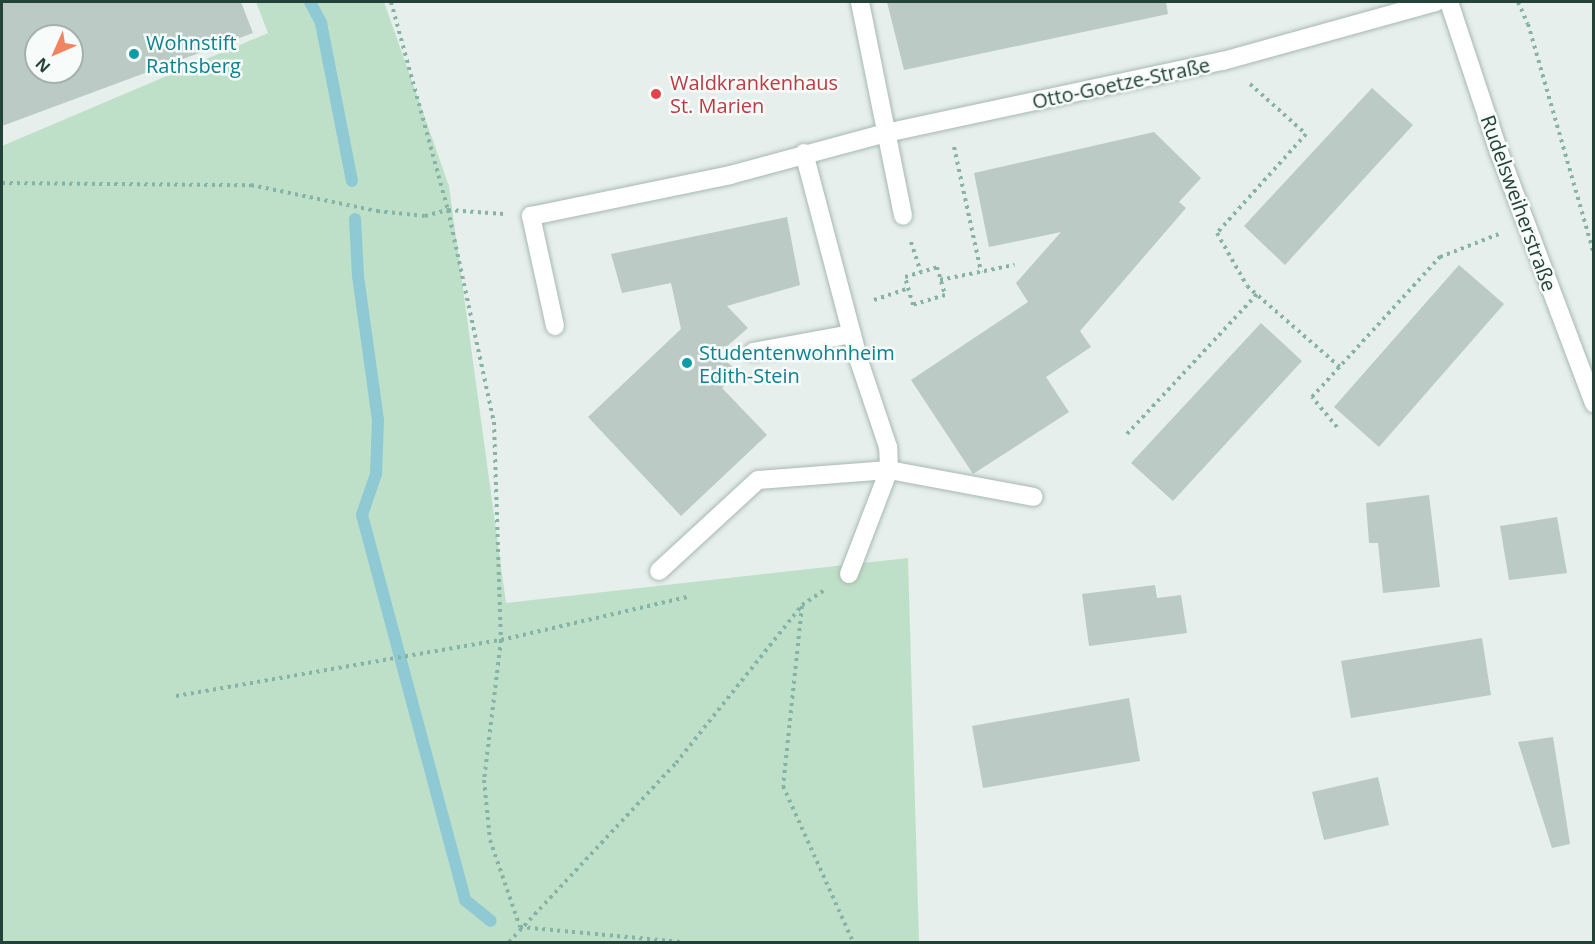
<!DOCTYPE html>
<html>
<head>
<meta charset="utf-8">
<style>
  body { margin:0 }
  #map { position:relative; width:1595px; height:944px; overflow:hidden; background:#e6efeb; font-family:"Open Sans",sans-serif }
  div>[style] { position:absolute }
  .green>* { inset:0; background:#bfe0c8 }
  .stream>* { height:12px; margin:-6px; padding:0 6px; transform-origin:6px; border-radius:6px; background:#8ec9d4 }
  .building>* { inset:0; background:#bbcac4 }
  .path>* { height:4px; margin-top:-2px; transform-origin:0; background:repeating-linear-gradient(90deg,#86b3a5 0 3px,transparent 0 7.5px) }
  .roads { filter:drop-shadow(0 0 2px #a8b8b2) drop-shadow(0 0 2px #a8b8b2) }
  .lane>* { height:18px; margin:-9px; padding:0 9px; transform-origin:9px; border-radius:9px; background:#fff }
  .street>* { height:18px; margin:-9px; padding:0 9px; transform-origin:9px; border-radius:9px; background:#fff }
  .dots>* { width:16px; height:16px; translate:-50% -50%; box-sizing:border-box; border:3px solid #f7fbf9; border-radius:50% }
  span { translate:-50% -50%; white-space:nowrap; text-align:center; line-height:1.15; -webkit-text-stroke:5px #f7fbf9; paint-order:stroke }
  .culture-label { font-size:20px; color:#0d838f }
  .left { translate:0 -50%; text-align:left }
  .health-label { font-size:20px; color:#be3a42 }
  .street-label { font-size:20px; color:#24423a }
  .frame { position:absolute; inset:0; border:3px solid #24423a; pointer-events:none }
  .north { position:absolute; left:24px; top:24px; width:60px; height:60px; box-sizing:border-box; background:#f7fbf9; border:2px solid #a3b1ad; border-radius:50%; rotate:225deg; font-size:16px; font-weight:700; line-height:24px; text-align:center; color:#24423a }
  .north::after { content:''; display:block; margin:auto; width:21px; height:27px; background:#f4845f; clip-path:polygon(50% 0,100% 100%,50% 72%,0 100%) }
</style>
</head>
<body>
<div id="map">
  <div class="green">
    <i style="clip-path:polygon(256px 2px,384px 2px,449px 186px,506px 603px,908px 558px,919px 942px,2px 942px,2px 146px,268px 33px)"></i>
  </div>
  <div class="stream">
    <i style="left:310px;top:2px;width:24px;rotate:62deg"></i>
    <i style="left:321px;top:23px;width:161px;rotate:78.9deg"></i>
    <i style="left:355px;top:219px;width:57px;rotate:87deg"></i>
    <i style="left:358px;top:276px;width:145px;rotate:82.1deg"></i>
    <i style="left:378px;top:420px;width:54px;rotate:92.1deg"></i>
    <i style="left:376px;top:474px;width:43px;rotate:108.9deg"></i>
    <i style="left:362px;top:515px;width:399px;rotate:75deg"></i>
    <i style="left:465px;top:900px;width:33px;rotate:39deg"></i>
  </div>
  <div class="building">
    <i style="clip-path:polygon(evenodd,2px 2px,241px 2px,253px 33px,2px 126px,2px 2px,36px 36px,72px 36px,72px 72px,36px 72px,36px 36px)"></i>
    <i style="clip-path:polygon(887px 2px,1166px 2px,1168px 14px,904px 70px)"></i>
    <i style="clip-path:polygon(1372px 88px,1413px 125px,1285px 265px,1244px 226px)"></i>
    <i style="clip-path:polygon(1154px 132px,1201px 178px,1179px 202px,1186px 208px,1080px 331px,1091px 347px,1046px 377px,1069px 412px,973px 474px,911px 380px,1028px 302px,1016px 283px,1061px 232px,989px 247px,974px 173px)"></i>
    <i style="clip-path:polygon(787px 217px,800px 285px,727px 306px,748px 328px,719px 353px,738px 373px,722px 388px,767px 435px,681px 516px,588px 417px,681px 329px,671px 283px,622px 293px,611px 254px)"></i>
    <i style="clip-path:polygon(1459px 265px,1504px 304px,1379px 447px,1334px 407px)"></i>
    <i style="clip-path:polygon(1261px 323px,1302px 361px,1173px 501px,1131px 463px)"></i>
    <i style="clip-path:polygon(1429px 495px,1440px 587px,1383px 593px,1378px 543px,1369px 543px,1366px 503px)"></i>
    <i style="clip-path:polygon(1557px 517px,1567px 573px,1509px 580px,1500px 526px)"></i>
    <i style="clip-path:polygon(1155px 585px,1157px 598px,1181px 595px,1187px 633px,1089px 646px,1082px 594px)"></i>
    <i style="clip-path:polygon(1482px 638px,1491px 695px,1351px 718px,1341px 661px)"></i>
    <i style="clip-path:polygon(1129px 698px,1140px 761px,983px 788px,972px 726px)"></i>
    <i style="clip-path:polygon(1553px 737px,1570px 844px,1552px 848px,1518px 742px)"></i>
    <i style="clip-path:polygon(1378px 777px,1389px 825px,1324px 840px,1312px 792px)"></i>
  </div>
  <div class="path">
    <i style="left:391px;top:2px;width:216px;rotate:74.7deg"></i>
    <i style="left:448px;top:210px;width:217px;rotate:77.8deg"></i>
    <i style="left:494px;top:422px;width:218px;rotate:88.2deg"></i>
    <i style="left:501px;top:640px;width:141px;rotate:96.9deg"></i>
    <i style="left:484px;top:780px;width:60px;rotate:84.3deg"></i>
    <i style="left:490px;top:840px;width:92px;rotate:71deg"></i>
    <i style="left:520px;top:927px;width:162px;rotate:5.3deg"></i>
    <i style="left:1518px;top:2px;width:24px;rotate:66deg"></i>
    <i style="left:1528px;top:24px;width:239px;rotate:74deg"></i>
    <i style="left:1250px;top:84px;width:75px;rotate:41.8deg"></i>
    <i style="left:1306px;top:134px;width:133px;rotate:132deg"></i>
    <i style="left:1217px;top:233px;width:61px;rotate:60.5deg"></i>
    <i style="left:1247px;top:286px;width:123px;rotate:41.1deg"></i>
    <i style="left:954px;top:147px;width:128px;rotate:77.8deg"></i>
    <i style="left:2px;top:183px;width:249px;rotate:0.5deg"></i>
    <i style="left:251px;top:185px;width:129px;rotate:11.7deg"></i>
    <i style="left:377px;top:211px;width:48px;rotate:5.9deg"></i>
    <i style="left:425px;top:216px;width:24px;rotate:-15deg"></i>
    <i style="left:448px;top:210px;width:56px;rotate:4.1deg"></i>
    <i style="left:911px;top:242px;width:32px;rotate:72deg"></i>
    <i style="left:937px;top:267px;width:29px;rotate:74deg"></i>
    <i style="left:945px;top:295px;width:34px;rotate:163deg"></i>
    <i style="left:913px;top:305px;width:29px;rotate:-106deg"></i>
    <i style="left:905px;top:277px;width:34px;rotate:-17deg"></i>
    <i style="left:940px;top:280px;width:76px;rotate:-11.5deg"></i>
    <i style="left:874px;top:300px;width:36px;rotate:-19deg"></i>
    <i style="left:1337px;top:427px;width:39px;rotate:-130deg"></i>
    <i style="left:1312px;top:397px;width:190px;rotate:-47.6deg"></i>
    <i style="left:1440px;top:257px;width:63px;rotate:-21.3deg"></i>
    <i style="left:1127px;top:434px;width:191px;rotate:-47.1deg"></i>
    <i style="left:802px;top:606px;width:181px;rotate:96deg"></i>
    <i style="left:783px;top:786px;width:171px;rotate:65.8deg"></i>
    <i style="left:176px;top:696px;width:330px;rotate:-9.8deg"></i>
    <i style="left:501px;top:640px;width:191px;rotate:-13deg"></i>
    <i style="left:509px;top:942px;width:245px;rotate:-47deg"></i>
    <i style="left:676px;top:763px;width:202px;rotate:-51.4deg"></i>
    <i style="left:802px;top:605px;width:29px;rotate:-34deg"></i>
  </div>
  <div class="roads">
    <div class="lane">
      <i style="left:860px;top:2px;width:218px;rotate:78.6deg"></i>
      <i style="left:555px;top:326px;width:113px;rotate:-102.3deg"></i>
      <i style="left:531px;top:216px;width:203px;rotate:-11.6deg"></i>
      <i style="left:753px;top:352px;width:100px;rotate:-10.4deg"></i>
      <i style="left:659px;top:571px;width:134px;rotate:-42.6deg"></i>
      <i style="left:758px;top:480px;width:131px;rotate:-4.4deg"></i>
      <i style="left:889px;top:470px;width:147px;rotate:10.5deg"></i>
      <i style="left:849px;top:574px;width:111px;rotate:-69deg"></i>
      <i style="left:889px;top:470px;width:23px;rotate:-92deg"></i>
      <i style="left:888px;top:447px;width:94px;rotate:-108.6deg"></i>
    </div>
    <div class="street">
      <i style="left:1449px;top:2px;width:158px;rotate:71.6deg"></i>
      <i style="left:1499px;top:152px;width:269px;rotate:69.3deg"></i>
      <i style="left:804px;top:153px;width:212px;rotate:75.2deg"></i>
      <i style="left:730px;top:175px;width:162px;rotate:-15.1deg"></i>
      <i style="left:886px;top:133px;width:345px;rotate:-12.1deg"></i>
      <i style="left:1223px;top:61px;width:221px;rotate:-15.5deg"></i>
    </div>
  </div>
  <div class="dots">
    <i style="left:134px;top:54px;background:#0f9aa8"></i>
    <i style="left:656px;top:94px;background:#e0444e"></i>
    <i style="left:687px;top:363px;background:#0f9aa8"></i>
  </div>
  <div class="culture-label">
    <span class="left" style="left:146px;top:54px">Wohnstift<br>Rathsberg</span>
    <span class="left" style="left:699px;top:364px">Studentenwohnheim<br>Edith-Stein</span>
  </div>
  <div class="health-label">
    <span class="left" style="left:670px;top:94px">Waldkrankenhaus<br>St. Marien</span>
  </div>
  <div class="street-label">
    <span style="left:1121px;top:83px;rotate:-12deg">Otto-Goetze-Straße</span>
    <span style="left:1519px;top:203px;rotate:70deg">Rudelsweiherstraße</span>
  </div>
  <div class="frame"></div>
  <div class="north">N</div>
</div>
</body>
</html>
